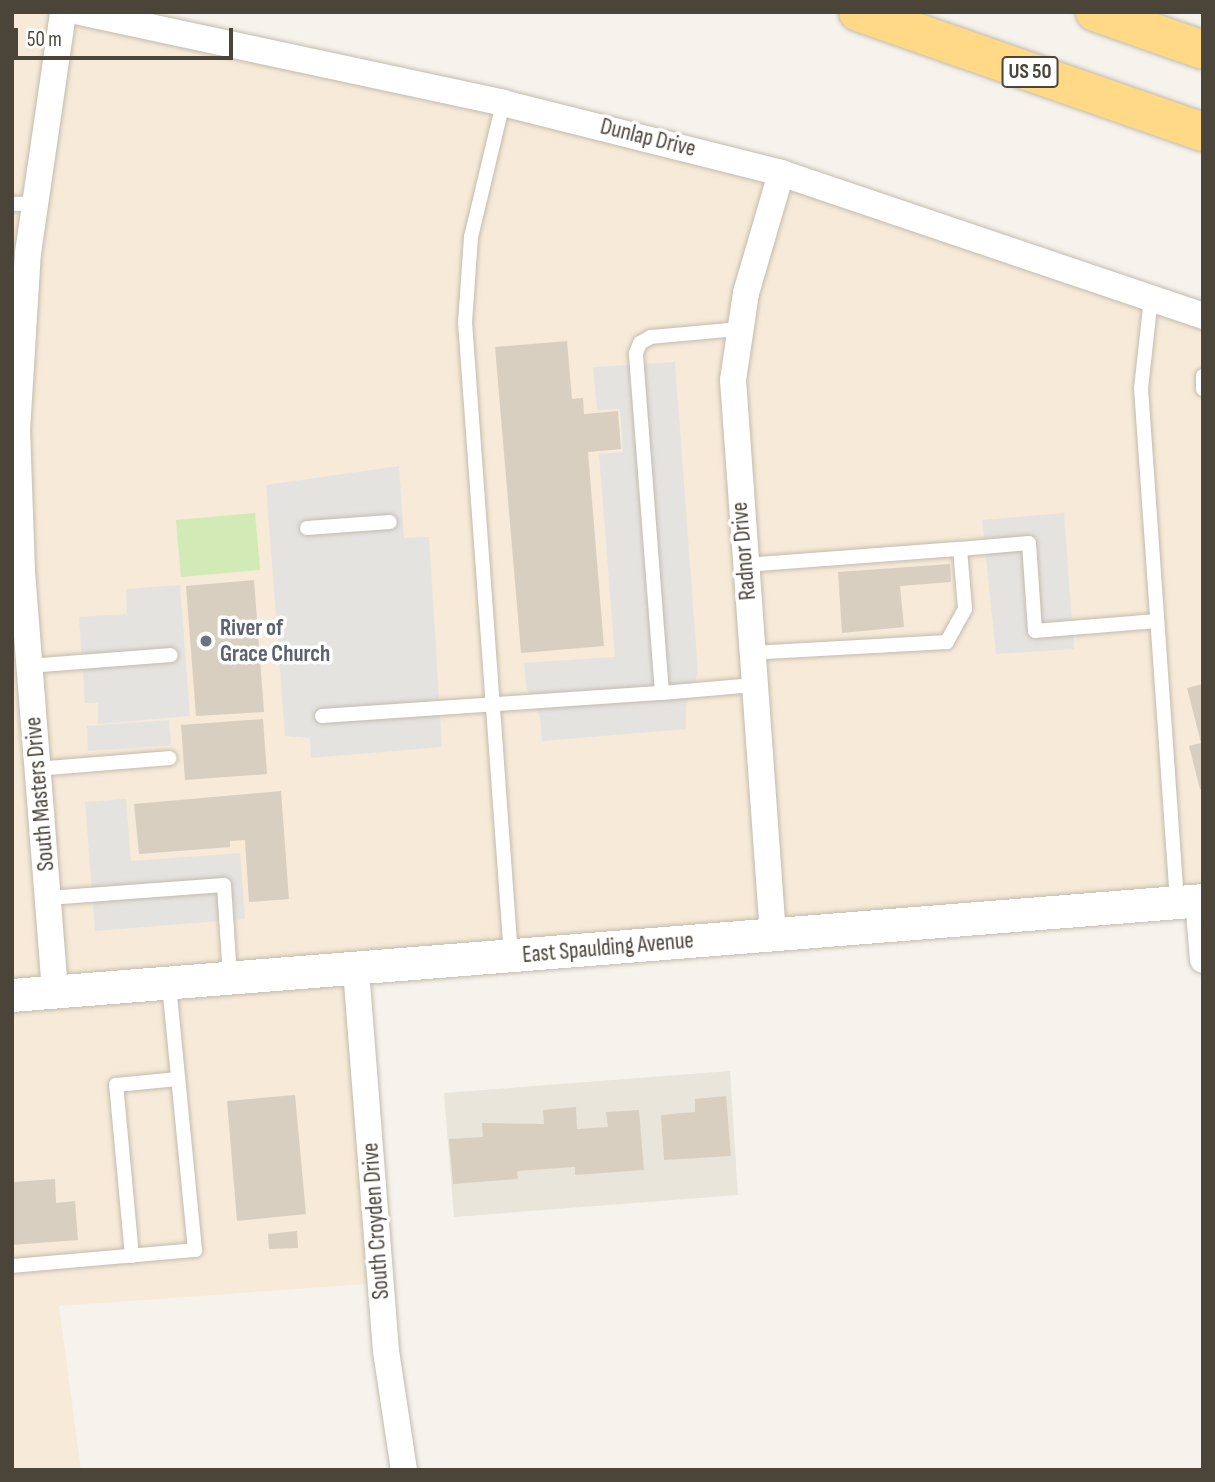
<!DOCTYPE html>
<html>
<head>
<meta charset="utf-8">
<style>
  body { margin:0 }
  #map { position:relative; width:1215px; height:1482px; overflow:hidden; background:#f6f3ec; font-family:"Sofia Sans Condensed",sans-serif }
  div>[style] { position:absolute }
  .residential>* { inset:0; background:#eae5da }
  .commercial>* { inset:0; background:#f7ead8 }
  .green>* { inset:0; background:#d2eab5 }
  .parking>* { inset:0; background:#e5e3e0 }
  .building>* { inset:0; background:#d8cfc1 }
  .roads { filter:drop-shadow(0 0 2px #c2bbae) drop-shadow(0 0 2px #c2bbae) }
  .service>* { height:14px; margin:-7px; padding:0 7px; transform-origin:7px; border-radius:7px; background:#fff }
  .minor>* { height:26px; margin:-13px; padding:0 13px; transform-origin:13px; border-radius:13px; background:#fff }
  .tertiary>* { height:33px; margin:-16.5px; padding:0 16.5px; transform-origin:16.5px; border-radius:16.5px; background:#fff }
  .trunk>* { height:38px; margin:-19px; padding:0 19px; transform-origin:19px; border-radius:19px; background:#ffd985 }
  .dots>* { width:19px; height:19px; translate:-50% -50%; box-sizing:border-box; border:4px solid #fff; border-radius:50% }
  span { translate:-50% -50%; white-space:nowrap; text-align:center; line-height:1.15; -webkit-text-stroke:7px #fff; paint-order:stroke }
  .shield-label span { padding:2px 5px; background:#fff; border:2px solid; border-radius:5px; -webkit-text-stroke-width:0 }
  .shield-label { font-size:21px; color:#4b4439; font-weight:700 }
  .street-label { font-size:23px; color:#4b4439 }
  .worship-label { font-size:23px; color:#5b616d; font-weight:700 }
  .left { translate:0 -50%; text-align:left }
  .frame { position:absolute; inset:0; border:14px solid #4b4439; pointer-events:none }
  .scale { position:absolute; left:14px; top:28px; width:219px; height:32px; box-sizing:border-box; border:4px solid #4b4439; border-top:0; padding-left:9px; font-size:21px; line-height:24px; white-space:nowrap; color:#4b4439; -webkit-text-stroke:5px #fff; paint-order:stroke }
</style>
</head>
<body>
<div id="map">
  <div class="residential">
    <i style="clip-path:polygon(730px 1071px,738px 1195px,454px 1217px,444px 1093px)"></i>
  </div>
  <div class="commercial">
    <i style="clip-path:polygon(12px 12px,80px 12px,602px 126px,1203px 316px,1203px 900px,356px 970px,380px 1283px,59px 1306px,81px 1470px,12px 1470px)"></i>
  </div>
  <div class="green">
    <i style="clip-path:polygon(255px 513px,260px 570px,181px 577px,176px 520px)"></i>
  </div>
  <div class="parking">
    <i style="clip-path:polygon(675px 362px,698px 673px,686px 706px,686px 729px,542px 741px,540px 718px,526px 686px,524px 663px,615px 657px,599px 454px,623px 452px,620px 409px,597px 410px,593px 367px)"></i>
    <i style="clip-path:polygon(399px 466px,404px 538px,429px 537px,442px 747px,311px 758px,310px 738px,285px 736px,266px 485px)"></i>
    <i style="clip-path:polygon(1064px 513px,1074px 649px,996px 654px,982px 520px)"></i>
    <i style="clip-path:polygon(180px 585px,190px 716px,98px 724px,98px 703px,85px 703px,79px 617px,127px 614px,126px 589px)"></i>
    <i style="clip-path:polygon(169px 720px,171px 745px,88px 751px,87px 726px)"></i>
    <i style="clip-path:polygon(126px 799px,131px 861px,240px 853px,245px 919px,95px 931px,85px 802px)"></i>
  </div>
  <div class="building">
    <i style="clip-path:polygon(567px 341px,572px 399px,583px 398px,584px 414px,618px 411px,621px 449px,588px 452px,604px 646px,521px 653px,495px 347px)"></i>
    <i style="clip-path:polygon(950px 564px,951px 582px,900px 586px,904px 627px,842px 633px,838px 572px)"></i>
    <i style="clip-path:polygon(254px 580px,264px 712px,196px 716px,186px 586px)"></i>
    <i style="clip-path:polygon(1203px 684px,1203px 789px,1200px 789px,1189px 746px,1201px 743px,1187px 688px)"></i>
    <i style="clip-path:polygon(263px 719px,267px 774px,185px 780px,181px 725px)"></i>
    <i style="clip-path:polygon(281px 791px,289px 899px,249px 902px,245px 840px,230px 841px,230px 847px,139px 854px,134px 804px)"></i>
    <i style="clip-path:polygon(295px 1095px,306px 1214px,237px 1221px,227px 1101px)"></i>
    <i style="clip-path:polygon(726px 1096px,731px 1156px,664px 1160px,661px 1115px,695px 1112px,695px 1099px)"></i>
    <i style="clip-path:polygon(576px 1107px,577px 1129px,608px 1127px,606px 1112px,639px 1110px,644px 1170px,575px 1175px,575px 1167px,517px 1171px,518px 1179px,453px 1184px,449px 1139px,483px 1137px,482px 1123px,544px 1124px,543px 1110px)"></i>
    <i style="clip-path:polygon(55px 1179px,56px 1203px,75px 1201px,78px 1240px,12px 1245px,12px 1182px)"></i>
    <i style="clip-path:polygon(297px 1231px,298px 1248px,269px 1249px,268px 1234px)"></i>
  </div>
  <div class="roads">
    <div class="service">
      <i style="left:503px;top:103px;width:138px;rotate:103.4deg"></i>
      <i style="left:471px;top:237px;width:85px;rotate:94deg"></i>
      <i style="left:465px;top:322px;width:636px;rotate:85.85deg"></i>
      <i style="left:12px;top:204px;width:23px;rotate:-2deg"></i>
      <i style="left:1151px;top:298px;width:91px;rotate:96.3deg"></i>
      <i style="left:1141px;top:388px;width:514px;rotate:85.99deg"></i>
      <i style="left:1203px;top:376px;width:13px;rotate:90deg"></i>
      <i style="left:307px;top:528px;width:83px;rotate:-4.1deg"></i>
      <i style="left:960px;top:549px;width:69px;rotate:-5deg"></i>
      <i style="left:1029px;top:543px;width:88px;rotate:86.1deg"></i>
      <i style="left:1035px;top:631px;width:122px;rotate:-4.7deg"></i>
      <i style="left:745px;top:565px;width:216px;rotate:-4.3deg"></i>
      <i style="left:960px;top:549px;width:60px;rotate:85.2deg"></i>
      <i style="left:965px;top:609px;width:38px;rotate:119deg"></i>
      <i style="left:947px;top:642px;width:195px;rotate:176.8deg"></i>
      <i style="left:29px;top:666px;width:142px;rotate:-4.4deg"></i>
      <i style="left:662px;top:693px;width:92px;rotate:-5deg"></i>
      <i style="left:322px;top:716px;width:341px;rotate:-3.9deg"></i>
      <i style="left:662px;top:693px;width:341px;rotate:-94.4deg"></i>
      <i style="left:636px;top:353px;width:11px;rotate:-68deg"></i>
      <i style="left:640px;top:343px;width:13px;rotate:-29deg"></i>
      <i style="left:651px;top:337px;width:88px;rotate:-5.2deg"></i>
      <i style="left:37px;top:769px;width:133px;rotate:-4.7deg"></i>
      <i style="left:48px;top:898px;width:176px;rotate:-4.2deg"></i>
      <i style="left:224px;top:885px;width:94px;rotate:86.3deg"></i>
      <i style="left:132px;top:1256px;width:172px;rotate:-95.3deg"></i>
      <i style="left:116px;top:1085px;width:62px;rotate:-5.5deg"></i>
      <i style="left:12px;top:1266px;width:184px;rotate:-5deg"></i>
      <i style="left:195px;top:1250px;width:267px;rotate:-95.6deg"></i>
    </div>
    <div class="minor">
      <i style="left:80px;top:12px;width:433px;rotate:12.1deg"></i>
      <i style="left:503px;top:103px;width:287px;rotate:14.1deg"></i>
      <i style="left:781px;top:173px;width:446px;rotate:18.7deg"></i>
      <i style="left:1198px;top:900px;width:60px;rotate:85.2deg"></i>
      <i style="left:773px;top:935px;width:556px;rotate:-94.12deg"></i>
      <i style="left:733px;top:380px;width:88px;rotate:-81.5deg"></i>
      <i style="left:746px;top:293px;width:125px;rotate:-73.7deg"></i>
      <i style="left:356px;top:970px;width:382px;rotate:85.5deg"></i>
      <i style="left:386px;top:1351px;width:120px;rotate:81.4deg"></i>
      <i style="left:55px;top:991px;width:421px;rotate:-94.5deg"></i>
      <i style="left:22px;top:571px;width:140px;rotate:-92deg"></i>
      <i style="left:17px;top:431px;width:178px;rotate:-86.5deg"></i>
      <i style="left:28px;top:253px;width:244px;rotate:-81.7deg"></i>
    </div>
    <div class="tertiary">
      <i style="left:12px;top:995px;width:1195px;rotate:-4.56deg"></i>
    </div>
    <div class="trunk">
      <i style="left:858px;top:12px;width:365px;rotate:19.2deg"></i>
      <i style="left:1095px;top:12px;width:114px;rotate:19.4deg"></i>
    </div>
  </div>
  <div class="dots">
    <i style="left:206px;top:641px;background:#6b7280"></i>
  </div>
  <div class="shield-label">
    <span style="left:1030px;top:72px">US 50</span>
  </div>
  <div class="street-label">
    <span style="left:648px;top:138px;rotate:14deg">Dunlap Drive</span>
    <span style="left:744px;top:551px;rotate:-95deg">Radnor Drive</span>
    <span style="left:40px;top:794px;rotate:-95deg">South Masters Drive</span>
    <span style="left:608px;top:948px;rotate:-5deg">East Spaulding Avenue</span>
    <span style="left:376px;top:1221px;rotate:-94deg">South Croyden Drive</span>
  </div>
  <div class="worship-label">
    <span class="left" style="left:220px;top:641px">River of<br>Grace Church</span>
  </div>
  <div class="frame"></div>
  <div class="scale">50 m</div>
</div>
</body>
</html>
